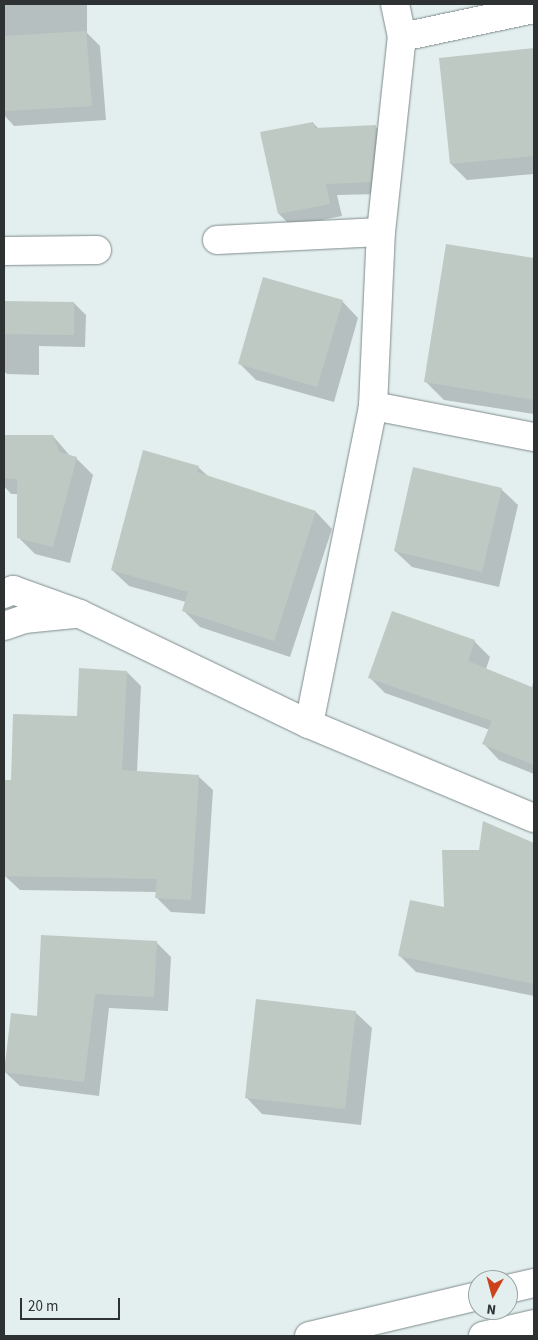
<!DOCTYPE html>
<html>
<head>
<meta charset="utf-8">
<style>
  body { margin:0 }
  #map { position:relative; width:538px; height:1340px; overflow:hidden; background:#e3efef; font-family:"Source Sans 3",sans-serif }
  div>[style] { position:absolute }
  .shadow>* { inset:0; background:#0003 }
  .building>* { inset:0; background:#bfc9c4 }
  .roads { filter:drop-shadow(0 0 1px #808b8b) drop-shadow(0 0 1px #808b8b) }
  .street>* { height:28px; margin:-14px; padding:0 14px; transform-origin:14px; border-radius:14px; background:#fff }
  .secondary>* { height:28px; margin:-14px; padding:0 14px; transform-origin:14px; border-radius:14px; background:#fff }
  span { translate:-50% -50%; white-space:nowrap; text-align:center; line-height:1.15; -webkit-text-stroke:4px #e3efef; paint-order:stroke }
  .frame { position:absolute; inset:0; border:5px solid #2e3232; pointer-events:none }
  .north { position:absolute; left:468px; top:1270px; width:50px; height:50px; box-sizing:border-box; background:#e3efef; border:1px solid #9ba3a3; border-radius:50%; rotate:187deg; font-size:14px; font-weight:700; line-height:20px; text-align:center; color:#2e3232 }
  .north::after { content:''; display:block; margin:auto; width:18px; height:22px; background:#cb421b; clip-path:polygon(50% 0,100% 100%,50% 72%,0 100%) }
  .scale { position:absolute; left:20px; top:1298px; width:100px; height:22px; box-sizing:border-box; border:2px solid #2e3232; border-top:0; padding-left:6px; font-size:15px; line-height:18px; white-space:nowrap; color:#2e3232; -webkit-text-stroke:4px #e3efef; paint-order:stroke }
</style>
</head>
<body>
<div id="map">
  <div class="shadow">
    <i style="clip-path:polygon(4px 4px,87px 4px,87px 33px,100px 46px,106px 120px,14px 126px,4px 115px)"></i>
    <i style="clip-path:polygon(534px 50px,534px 174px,467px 180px,451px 164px,440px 59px)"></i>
    <i style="clip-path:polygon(313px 123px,319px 129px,375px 126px,387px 138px,382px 194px,337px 195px,342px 216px,291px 226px,279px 214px)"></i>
    <i style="clip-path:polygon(447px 245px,534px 259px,534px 414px,444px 400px,426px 382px)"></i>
    <i style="clip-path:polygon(342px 301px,358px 318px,334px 402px,256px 380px,239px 363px)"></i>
    <i style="clip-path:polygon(4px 302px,74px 303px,86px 315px,85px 347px,39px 346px,39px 375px,7px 374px,4px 371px)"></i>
    <i style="clip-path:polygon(4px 436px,53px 436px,71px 457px,76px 458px,93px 475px,70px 563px,35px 554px,18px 537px,18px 494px,11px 494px,4px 486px)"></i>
    <i style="clip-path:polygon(198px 467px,209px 477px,316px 512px,332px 529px,290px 657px,200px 627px,183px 610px,186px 602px,129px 586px,112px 570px)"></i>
    <i style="clip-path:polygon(501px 489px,518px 505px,499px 587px,412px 567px,395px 551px)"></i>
    <i style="clip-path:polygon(474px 641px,490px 657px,486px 669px,532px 688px,534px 677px,534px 774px,499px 760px,484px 744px,490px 730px,385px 693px,369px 677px)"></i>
    <i style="clip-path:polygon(127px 672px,141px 686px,137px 772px,198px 776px,213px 790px,205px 914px,171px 912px,157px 898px,157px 892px,20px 890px,5px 876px,12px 781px)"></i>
    <i style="clip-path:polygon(484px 822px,534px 844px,534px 996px,416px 972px,400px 956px,445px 909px,480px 851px)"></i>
    <i style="clip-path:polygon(156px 942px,171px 957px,168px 1011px,109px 1008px,99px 1096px,20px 1086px,5px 1072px,38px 1017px)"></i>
    <i style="clip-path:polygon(355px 1012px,372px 1028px,361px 1125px,262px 1114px,246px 1097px)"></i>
  </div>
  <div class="building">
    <i style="clip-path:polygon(86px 31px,92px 106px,4px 111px,4px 36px)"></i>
    <i style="clip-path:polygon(534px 48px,534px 156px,450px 164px,439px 58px)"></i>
    <i style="clip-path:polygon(313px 122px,315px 128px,376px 125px,371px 182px,326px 184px,330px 204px,278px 214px,260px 132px)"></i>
    <i style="clip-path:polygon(446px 244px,534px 258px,534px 400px,424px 382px)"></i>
    <i style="clip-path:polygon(263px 277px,343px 300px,317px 387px,238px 364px)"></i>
    <i style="clip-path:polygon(4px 301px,74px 302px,74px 335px,4px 334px)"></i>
    <i style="clip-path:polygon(4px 435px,53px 435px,59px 452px,77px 457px,53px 547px,17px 538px,17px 479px,4px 478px)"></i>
    <i style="clip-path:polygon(143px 450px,199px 466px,197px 472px,316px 511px,274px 641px,182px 611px,188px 592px,111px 570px)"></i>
    <i style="clip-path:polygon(413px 467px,502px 488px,482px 572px,394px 551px)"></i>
    <i style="clip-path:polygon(392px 611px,475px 640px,468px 661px,534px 688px,534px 765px,482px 744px,492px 721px,368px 678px)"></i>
    <i style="clip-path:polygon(79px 668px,127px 671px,122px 770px,199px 775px,191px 900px,155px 898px,157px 879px,4px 876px,5px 780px,11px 780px,13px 714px,77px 716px)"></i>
    <i style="clip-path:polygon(483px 821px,534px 843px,534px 984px,398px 956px,410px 900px,444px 907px,442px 850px,479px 850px)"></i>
    <i style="clip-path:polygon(41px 935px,157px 941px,154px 997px,95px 994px,84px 1082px,4px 1072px,11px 1013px,37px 1016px)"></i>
    <i style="clip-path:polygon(256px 999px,356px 1011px,345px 1109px,245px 1098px)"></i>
  </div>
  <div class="roads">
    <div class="street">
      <i style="left:395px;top:4px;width:34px;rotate:78deg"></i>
      <i style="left:217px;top:240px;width:164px;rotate:-2.8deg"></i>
      <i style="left:4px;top:251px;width:93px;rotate:-0.6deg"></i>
      <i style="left:373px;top:406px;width:164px;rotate:10.9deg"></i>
      <i style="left:4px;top:594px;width:10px;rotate:-24deg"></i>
      <i style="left:13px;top:590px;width:71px;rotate:19.7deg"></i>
      <i style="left:80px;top:614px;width:254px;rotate:25.7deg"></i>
      <i style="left:309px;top:724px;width:244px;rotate:22.7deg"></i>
      <i style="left:4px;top:626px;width:21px;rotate:-19deg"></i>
      <i style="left:24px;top:619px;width:50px;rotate:-5.7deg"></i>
      <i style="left:309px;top:724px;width:324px;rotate:-78.6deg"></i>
      <i style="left:373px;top:406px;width:174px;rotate:-87.4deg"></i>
      <i style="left:381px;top:232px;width:196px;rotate:-83.9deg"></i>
      <i style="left:402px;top:37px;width:135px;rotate:-12deg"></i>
    </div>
    <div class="secondary">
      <i style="left:508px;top:1289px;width:27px;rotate:-13deg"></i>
      <i style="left:309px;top:1336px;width:174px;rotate:-13.3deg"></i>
      <i style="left:483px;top:1336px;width:52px;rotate:-13.2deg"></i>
    </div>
  </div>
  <div class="frame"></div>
  <div class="north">N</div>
  <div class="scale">20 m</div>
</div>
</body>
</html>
